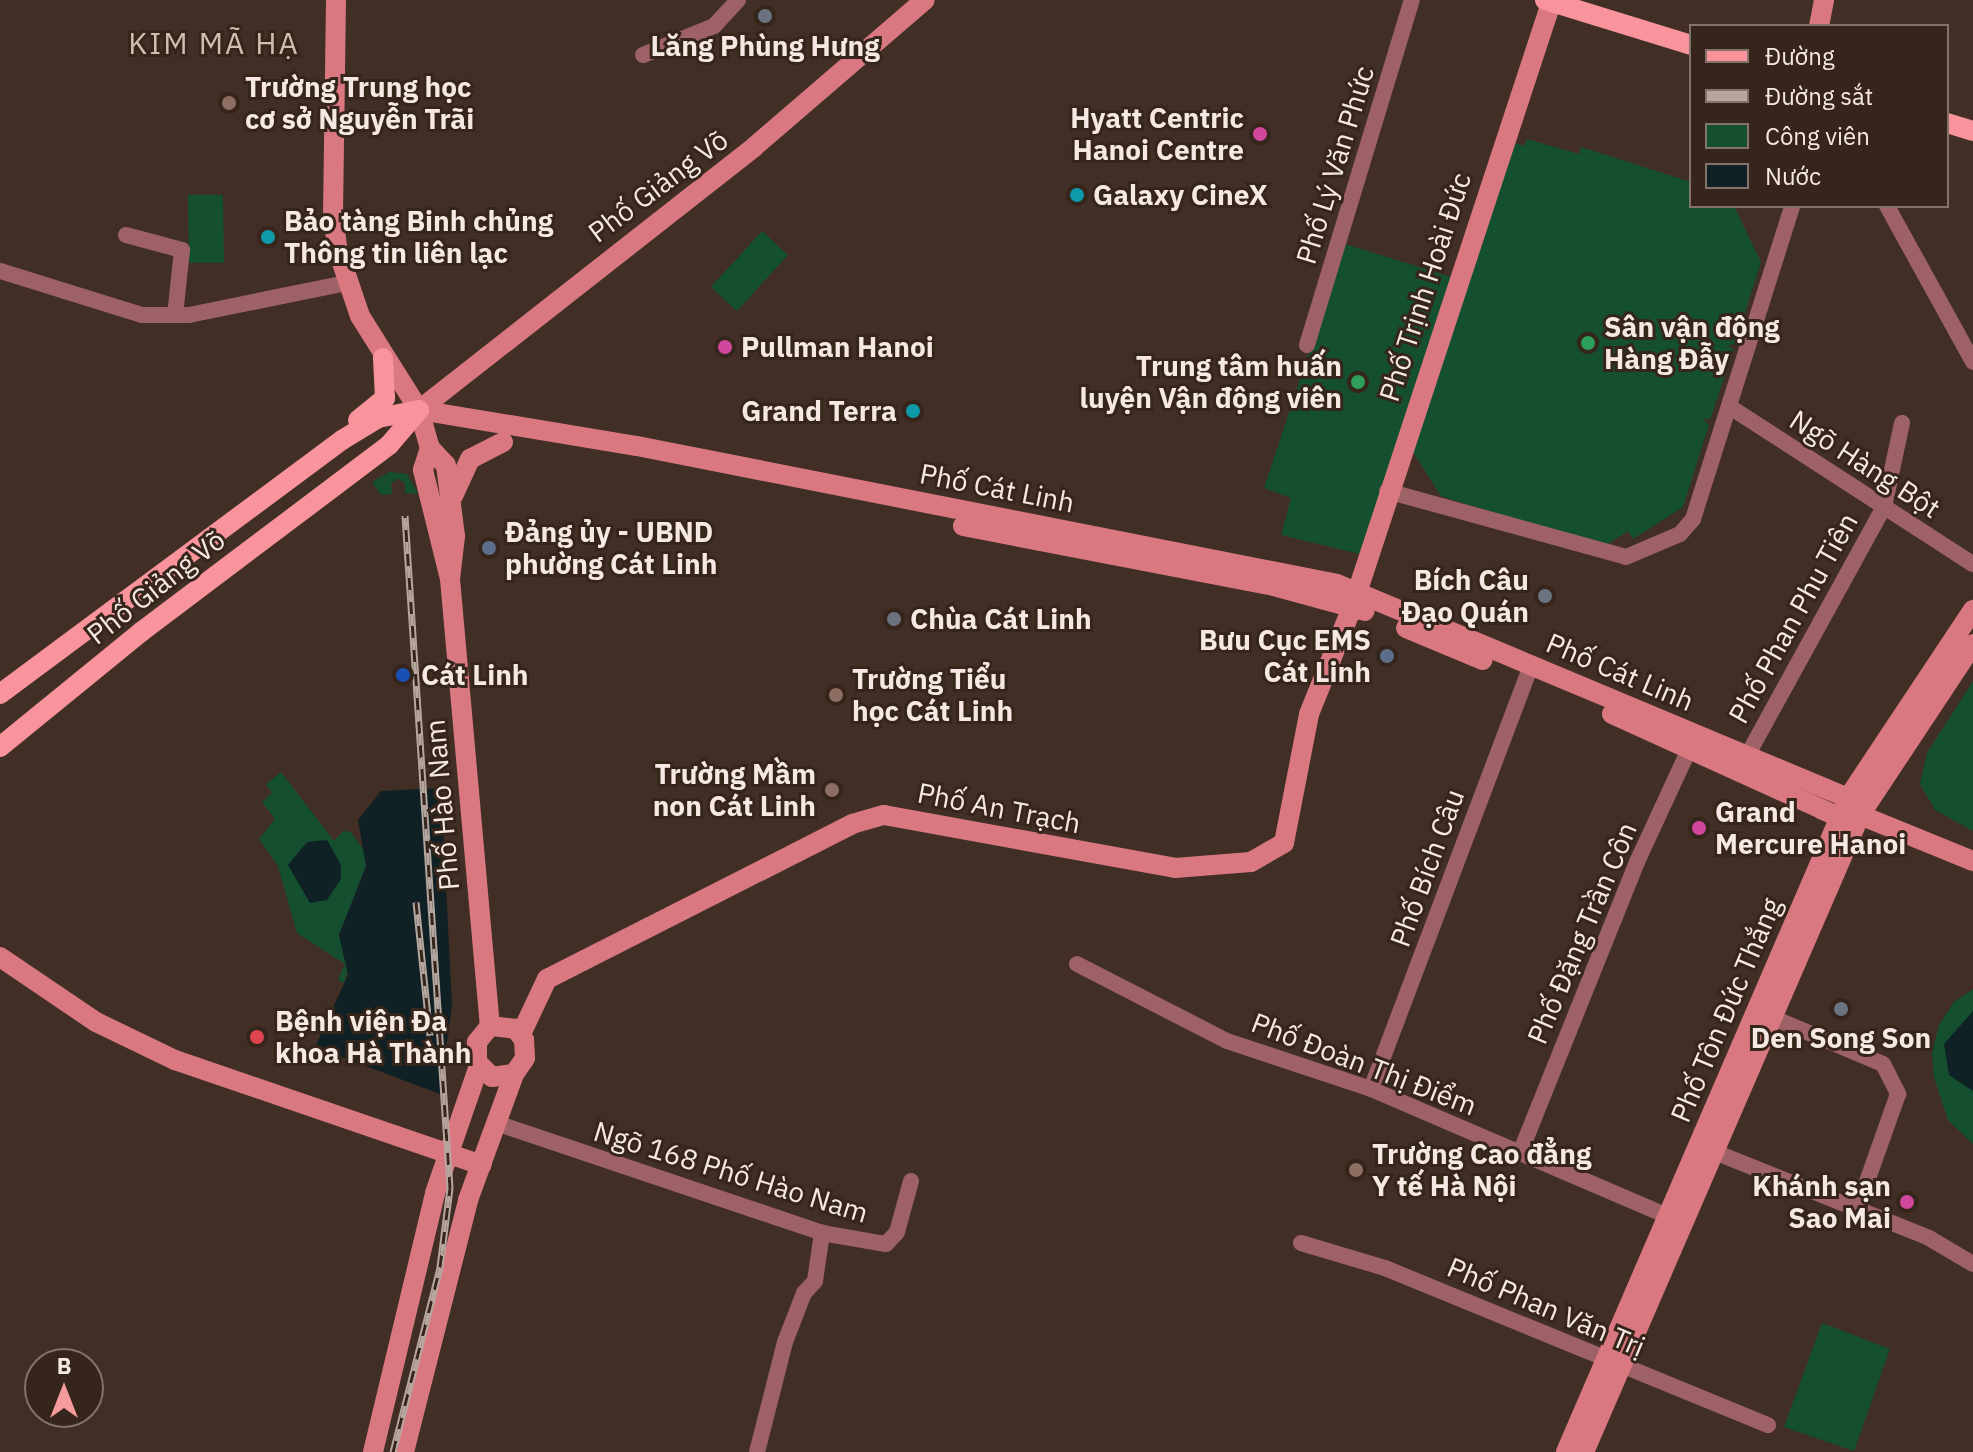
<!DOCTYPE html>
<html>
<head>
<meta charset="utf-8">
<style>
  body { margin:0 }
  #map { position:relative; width:1973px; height:1452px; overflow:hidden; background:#412f25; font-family:"IBM Plex Sans",sans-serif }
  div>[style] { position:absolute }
  .green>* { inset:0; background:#144f30 }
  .water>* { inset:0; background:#102125 }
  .street>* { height:16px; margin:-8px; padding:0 8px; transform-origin:8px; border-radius:8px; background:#9e6165 }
  .secondary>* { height:20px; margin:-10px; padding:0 10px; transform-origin:10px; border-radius:10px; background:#da7881 }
  .primary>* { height:20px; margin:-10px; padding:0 10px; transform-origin:10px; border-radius:10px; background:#f9949c }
  .rail>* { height:7px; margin-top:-3.5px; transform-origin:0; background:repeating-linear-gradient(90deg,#36251b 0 12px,#b5a69e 0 24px); box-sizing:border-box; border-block:2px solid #b5a69e }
  .dots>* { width:22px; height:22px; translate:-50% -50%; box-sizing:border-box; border:4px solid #36251b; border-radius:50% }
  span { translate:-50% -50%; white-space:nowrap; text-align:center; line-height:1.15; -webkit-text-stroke:6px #36251b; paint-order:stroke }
  .poi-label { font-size:28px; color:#f6e9e3; font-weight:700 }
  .left { translate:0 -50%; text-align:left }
  .right { translate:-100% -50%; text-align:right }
  .street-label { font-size:28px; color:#f6e9e3 }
  .neighbourhood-label { font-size:30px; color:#d3bdb0; letter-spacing:2px }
  .legend { position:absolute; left:1689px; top:24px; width:260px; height:184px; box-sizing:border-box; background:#36251b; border:2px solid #83736b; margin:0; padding:10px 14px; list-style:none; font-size:24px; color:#f6e9e3 }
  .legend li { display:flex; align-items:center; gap:16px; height:40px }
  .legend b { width:40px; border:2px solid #83736b }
  .north { position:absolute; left:24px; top:1348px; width:80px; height:80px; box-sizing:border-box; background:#36251b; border:2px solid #83736b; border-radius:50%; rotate:0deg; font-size:22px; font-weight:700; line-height:32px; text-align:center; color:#f6e9e3 }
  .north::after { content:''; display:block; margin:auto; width:28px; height:36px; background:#f59b9b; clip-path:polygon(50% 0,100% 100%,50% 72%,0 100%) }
</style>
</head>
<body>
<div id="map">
  <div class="green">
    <i style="clip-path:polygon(1527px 139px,1579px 154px,1581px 147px,1691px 182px,1691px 206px,1734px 206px,1761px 262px,1735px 344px,1727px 346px,1734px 349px,1710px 420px,1703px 418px,1709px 425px,1683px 507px,1633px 539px,1628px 531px,1603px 547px,1441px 496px,1413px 452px,1513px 142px,1524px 146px)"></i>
    <i style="clip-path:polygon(188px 195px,223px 195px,224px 263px,189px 263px)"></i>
    <i style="clip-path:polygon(762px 231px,788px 255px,737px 311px,711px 287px)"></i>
    <i style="clip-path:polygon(1345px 244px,1451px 277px,1360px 554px,1281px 535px,1291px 498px,1264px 488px)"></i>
    <i style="clip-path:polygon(389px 472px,407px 474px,418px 494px,405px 493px,405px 483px,398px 479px,391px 483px,392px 494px,381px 495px,372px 482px)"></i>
    <i style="clip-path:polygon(1973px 681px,1973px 831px,1935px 810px,1920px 784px,1927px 753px)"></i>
    <i style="clip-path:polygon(281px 772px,334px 841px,343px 831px,351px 832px,365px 852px,366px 866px,339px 935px,348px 968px,344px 983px,338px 980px,345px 964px,297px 933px,278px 866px,259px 839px,275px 819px,262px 802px,272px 793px,266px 784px)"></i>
    <i style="clip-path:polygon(1973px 989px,1973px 1144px,1948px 1120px,1934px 1077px,1932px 1053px,1939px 1025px,1954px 1002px)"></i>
    <i style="clip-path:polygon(1822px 1323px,1890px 1349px,1854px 1451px,1784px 1427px)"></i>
  </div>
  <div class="water">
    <i style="clip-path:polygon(441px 788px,452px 1005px,440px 1094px,315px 1047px,348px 975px,339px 935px,366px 866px,358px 820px,381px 791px)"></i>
    <i style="clip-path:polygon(327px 840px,341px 865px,341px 879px,327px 900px,310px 903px,288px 865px,307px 842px)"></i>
    <i style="clip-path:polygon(1973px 1011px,1973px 1091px,1949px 1075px,1944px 1044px)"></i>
  </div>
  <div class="street">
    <i style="left:643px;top:55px;width:77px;rotate:-22.2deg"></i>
    <i style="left:714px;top:26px;width:35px;rotate:-47deg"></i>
    <i style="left:1887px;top:206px;width:178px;rotate:61.1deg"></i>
    <i style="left:126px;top:235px;width:58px;rotate:15deg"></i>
    <i style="left:182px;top:250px;width:65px;rotate:96.1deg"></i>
    <i style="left:0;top:271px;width:149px;rotate:17.2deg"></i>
    <i style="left:142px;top:315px;width:47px"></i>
    <i style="left:189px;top:315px;width:160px;rotate:-11.5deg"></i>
    <i style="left:1307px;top:345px;width:361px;rotate:-73.1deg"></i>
    <i style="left:1730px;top:407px;width:289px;rotate:32.9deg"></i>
    <i style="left:1387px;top:491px;width:248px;rotate:15.4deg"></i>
    <i style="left:1626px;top:557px;width:59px;rotate:-23.1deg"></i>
    <i style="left:1680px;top:534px;width:20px;rotate:-49deg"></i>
    <i style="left:1693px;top:519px;width:328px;rotate:-72.4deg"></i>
    <i style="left:1747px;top:756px;width:284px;rotate:-61.2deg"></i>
    <i style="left:1884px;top:507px;width:86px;rotate:-77.9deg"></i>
    <i style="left:1077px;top:964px;width:169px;rotate:27.2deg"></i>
    <i style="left:1227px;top:1041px;width:152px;rotate:18.4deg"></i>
    <i style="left:1371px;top:1089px;width:333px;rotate:23.2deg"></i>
    <i style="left:1771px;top:1017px;width:121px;rotate:22.8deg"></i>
    <i style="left:1883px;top:1064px;width:34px;rotate:63deg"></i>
    <i style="left:1898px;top:1094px;width:123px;rotate:109.5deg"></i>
    <i style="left:1371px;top:1089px;width:453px;rotate:-69.3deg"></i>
    <i style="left:496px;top:1123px;width:344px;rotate:18.6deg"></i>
    <i style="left:822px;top:1233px;width:65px;rotate:9.8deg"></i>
    <i style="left:886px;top:1244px;width:16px;rotate:-47deg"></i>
    <i style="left:897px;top:1232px;width:53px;rotate:-74.6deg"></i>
    <i style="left:1712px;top:1151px;width:234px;rotate:21.8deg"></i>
    <i style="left:1929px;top:1238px;width:51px;rotate:30.6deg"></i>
    <i style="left:1520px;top:1153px;width:314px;rotate:-68.1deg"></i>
    <i style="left:1637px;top:862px;width:133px;rotate:-65.2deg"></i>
    <i style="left:1301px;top:1243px;width:88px;rotate:16.6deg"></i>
    <i style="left:1385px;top:1268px;width:414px;rotate:22.3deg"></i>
    <i style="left:757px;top:1452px;width:114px;rotate:-75.7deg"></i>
    <i style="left:785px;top:1342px;width:53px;rotate:-68.8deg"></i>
    <i style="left:804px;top:1293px;width:16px;rotate:-47deg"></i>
    <i style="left:815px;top:1281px;width:49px;rotate:-81.7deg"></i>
  </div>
  <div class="secondary">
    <i style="left:336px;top:0;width:214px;rotate:90.8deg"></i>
    <i style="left:333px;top:214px;width:34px;rotate:83deg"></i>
    <i style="left:337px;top:248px;width:72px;rotate:71.3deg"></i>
    <i style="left:360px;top:316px;width:111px;rotate:57.9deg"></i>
    <i style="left:419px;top:410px;width:40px;rotate:74deg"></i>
    <i style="left:430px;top:448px;width:23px;rotate:47deg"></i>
    <i style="left:446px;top:465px;width:72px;rotate:82.8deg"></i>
    <i style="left:455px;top:536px;width:43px;rotate:96.6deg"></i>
    <i style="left:1819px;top:26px;width:26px;rotate:-79deg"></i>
    <i style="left:419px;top:410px;width:221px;rotate:9.4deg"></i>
    <i style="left:637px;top:446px;width:713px;rotate:11.15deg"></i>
    <i style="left:1337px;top:584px;width:554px;rotate:22.72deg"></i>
    <i style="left:1848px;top:798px;width:21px;rotate:55deg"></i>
    <i style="left:419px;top:410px;width:426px;rotate:-38.1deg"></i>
    <i style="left:754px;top:147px;width:225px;rotate:-40.7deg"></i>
    <i style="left:430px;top:448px;width:23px;rotate:108deg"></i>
    <i style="left:423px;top:470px;width:112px;rotate:76.1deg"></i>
    <i style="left:450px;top:579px;width:449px;rotate:84.9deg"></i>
    <i style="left:453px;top:496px;width:41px;rotate:-65.3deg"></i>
    <i style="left:470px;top:459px;width:37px;rotate:-27deg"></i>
    <i style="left:963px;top:526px;width:317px;rotate:10.9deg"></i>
    <i style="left:1274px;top:586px;width:94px;rotate:15.4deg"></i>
    <i style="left:1406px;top:628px;width:83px;rotate:22.6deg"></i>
    <i style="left:1612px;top:714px;width:230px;rotate:24.4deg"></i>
    <i style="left:1821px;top:809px;width:20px;rotate:24deg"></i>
    <i style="left:1839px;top:817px;width:21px;rotate:-5deg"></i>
    <i style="left:1860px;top:815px;width:122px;rotate:22.2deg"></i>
    <i style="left:0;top:957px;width:116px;rotate:34.1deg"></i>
    <i style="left:96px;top:1022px;width:88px;rotate:25.7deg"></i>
    <i style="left:175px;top:1060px;width:324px;rotate:18.9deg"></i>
    <i style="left:521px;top:1034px;width:61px;rotate:-64.7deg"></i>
    <i style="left:547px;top:979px;width:342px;rotate:-26.9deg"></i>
    <i style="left:852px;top:824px;width:33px;rotate:-16deg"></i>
    <i style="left:884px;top:815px;width:296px;rotate:10.3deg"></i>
    <i style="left:1175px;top:868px;width:76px;rotate:-4.5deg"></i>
    <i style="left:1251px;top:862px;width:38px;rotate:-30deg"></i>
    <i style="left:1284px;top:843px;width:131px;rotate:-79deg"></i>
    <i style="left:1309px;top:714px;width:118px;rotate:-68deg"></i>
    <i style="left:1353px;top:605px;width:637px;rotate:-71.79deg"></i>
    <i style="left:373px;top:1452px;width:266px;rotate:-76.5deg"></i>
    <i style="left:435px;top:1193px;width:134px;rotate:-70.9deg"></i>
    <i style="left:404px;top:1452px;width:260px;rotate:-75.7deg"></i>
    <i style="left:468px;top:1200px;width:134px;rotate:-69.9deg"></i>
    <i style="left:514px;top:1074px;width:19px;rotate:-55deg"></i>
    <i style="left:525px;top:1058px;width:18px;rotate:-93deg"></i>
    <i style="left:524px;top:1040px;width:14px;rotate:-126deg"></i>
    <i style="left:516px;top:1029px;width:26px;rotate:-173deg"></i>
    <i style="left:490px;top:1026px;width:21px;rotate:129deg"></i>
    <i style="left:477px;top:1042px;width:20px;rotate:90deg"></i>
    <i style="left:477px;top:1062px;width:21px;rotate:45deg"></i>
    <i style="left:492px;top:1077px;width:22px;rotate:-8deg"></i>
    <i style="left:1566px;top:1452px;width:712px;rotate:-66.67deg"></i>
    <i style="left:1848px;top:798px;width:226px;rotate:-56.4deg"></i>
    <i style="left:1584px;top:1452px;width:694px;rotate:-66.57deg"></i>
    <i style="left:1860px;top:815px;width:205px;rotate:-56.5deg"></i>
  </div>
  <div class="primary">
    <i style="left:1545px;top:0;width:153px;rotate:17.1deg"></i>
    <i style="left:1947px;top:123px;width:27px;rotate:17deg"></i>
    <i style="left:358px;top:420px;width:35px;rotate:-39deg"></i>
    <i style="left:385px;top:398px;width:40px;rotate:-92.9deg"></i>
    <i style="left:0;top:694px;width:426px;rotate:-36.6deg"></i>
    <i style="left:342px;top:440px;width:42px;rotate:-31.4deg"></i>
    <i style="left:378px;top:418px;width:42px;rotate:-11deg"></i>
    <i style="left:0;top:747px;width:182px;rotate:-39.2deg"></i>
    <i style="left:141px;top:632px;width:311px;rotate:-37deg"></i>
    <i style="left:389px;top:445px;width:46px;rotate:-49.4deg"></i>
  </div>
  <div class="rail">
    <i style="left:416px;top:902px;width:134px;rotate:84deg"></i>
    <i style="left:393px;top:1452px;width:191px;rotate:-75.7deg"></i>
    <i style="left:440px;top:1267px;width:80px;rotate:-82.8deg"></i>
    <i style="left:450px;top:1188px;width:674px;rotate:-93.83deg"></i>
  </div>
  <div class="dots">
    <i style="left:765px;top:16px;background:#6b7280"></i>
    <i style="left:229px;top:103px;background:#8d6e63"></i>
    <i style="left:1260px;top:134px;background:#d1479c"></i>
    <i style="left:1077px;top:195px;background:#0f9aa8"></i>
    <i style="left:268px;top:237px;background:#0f9aa8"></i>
    <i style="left:1588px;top:343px;background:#2e9e5b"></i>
    <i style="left:725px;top:347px;background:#d1479c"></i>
    <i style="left:1358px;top:382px;background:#2e9e5b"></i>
    <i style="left:913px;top:411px;background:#0f9aa8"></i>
    <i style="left:489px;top:548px;background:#5c6f8a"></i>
    <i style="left:1545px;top:596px;background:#6b7280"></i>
    <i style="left:894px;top:619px;background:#6b7280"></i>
    <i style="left:1387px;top:656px;background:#5c6f8a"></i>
    <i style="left:403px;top:675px;background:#1a4fb4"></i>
    <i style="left:836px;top:695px;background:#8d6e63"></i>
    <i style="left:832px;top:790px;background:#8d6e63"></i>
    <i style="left:1699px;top:828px;background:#d1479c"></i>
    <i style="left:1841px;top:1009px;background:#6b7280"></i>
    <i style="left:257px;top:1037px;background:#e0444e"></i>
    <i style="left:1356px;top:1170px;background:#8d6e63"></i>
    <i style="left:1907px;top:1202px;background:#d1479c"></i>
  </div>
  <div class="poi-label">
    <span style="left:765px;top:46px">Lăng Phùng Hưng</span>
    <span class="left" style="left:245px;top:103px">Trường Trung học<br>cơ sở Nguyễn Trãi</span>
    <span class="right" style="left:1244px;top:134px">Hyatt Centric<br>Hanoi Centre</span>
    <span class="left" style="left:1093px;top:195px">Galaxy CineX</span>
    <span class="left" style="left:284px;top:237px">Bảo tàng Binh chủng<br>Thông tin liên lạc</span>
    <span class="left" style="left:1604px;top:343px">Sân vận động<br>Hàng Đẫy</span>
    <span class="left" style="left:741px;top:347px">Pullman Hanoi</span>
    <span class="right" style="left:1342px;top:382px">Trung tâm huấn<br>luyện Vận động viên</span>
    <span class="right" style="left:897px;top:411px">Grand Terra</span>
    <span class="left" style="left:505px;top:548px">Đảng ủy - UBND<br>phường Cát Linh</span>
    <span class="right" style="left:1529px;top:596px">Bích Câu<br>Đạo Quán</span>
    <span class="left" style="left:910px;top:619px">Chùa Cát Linh</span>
    <span class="right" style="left:1371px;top:656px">Bưu Cục EMS<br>Cát Linh</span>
    <span class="left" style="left:421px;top:675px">Cát Linh</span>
    <span class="left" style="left:852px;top:695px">Trường Tiểu<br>học Cát Linh</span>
    <span class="right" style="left:816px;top:790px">Trường Mầm<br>non Cát Linh</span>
    <span class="left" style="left:1715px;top:828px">Grand<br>Mercure Hanoi</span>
    <span class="left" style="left:275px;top:1037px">Bệnh viện Đa<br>khoa Hà Thành</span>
    <span style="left:1841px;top:1038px">Den Song Son</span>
    <span class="left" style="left:1372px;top:1170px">Trường Cao đẳng<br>Y tế Hà Nội</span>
    <span class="right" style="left:1891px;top:1202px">Khánh sạn<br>Sao Mai</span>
  </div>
  <div class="street-label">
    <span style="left:1335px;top:165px;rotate:-73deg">Phố Lý Văn Phức</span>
    <span style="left:658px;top:186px;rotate:-37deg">Phố Giảng Võ</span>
    <span style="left:1425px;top:287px;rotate:-72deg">Phố Trịnh Hoài Đức</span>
    <span style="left:1865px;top:464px;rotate:33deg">Ngõ Hàng Bột</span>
    <span style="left:997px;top:488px;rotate:11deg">Phố Cát Linh</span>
    <span style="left:156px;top:587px;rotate:-38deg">Phố Giảng Võ</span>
    <span style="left:1793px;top:618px;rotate:-61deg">Phố Phan Phu Tiên</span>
    <span style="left:1620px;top:672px;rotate:23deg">Phố Cát Linh</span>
    <span style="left:442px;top:805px;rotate:-95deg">Phố Hào Nam</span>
    <span style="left:999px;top:808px;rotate:11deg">Phố An Trạch</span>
    <span style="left:1427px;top:868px;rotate:-70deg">Phố Bích Câu</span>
    <span style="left:1582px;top:933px;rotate:-67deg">Phố Đặng Trần Côn</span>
    <span style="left:1726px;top:1010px;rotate:-67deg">Phố Tôn Đức Thắng</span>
    <span style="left:1364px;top:1064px;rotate:21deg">Phố Đoàn Thị Điểm</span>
    <span style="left:731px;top:1172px;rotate:17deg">Ngõ 168 Phố Hào Nam</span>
    <span style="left:1546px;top:1307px;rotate:23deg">Phố Phan Văn Trị</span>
  </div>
  <div class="neighbourhood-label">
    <span style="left:214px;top:43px">KIM MÃ HẠ</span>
  </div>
  <ul class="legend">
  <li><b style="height:10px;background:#f9949c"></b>Đường</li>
  <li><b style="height:10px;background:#b5a69e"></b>Đường sắt</li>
  <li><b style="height:22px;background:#144f30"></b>Công viên</li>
  <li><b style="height:22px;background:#102125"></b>Nước</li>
  </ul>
  <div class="north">B</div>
</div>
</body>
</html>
